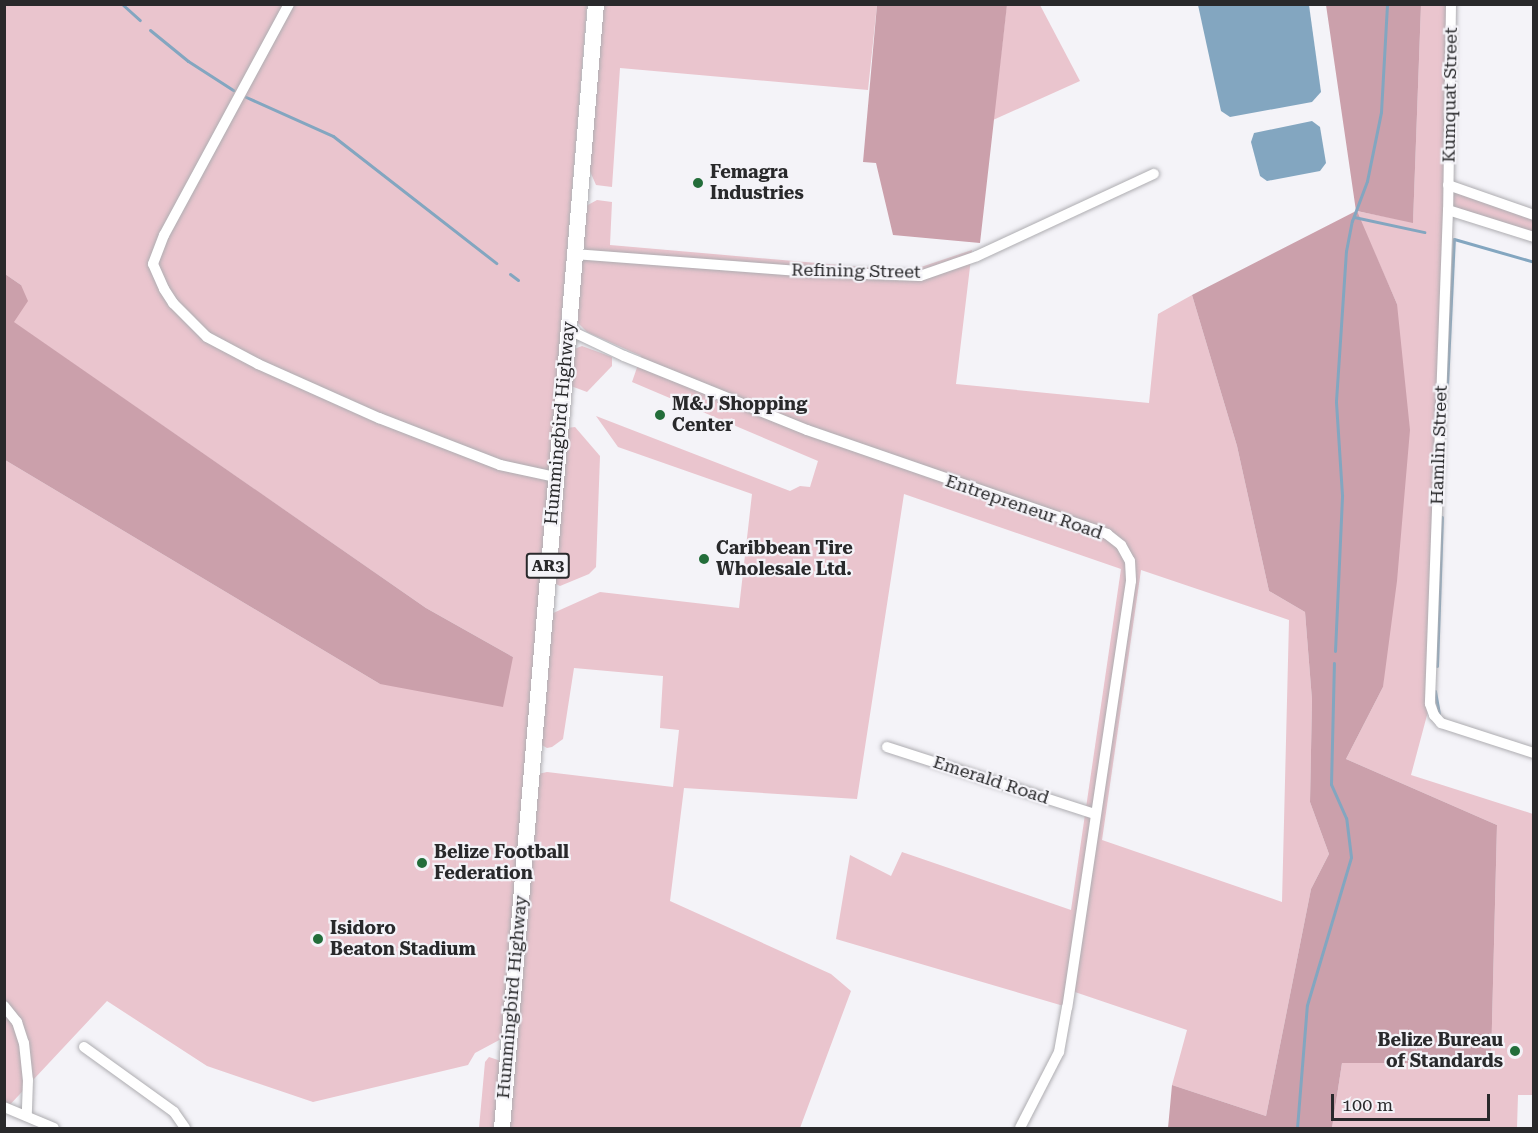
<!DOCTYPE html>
<html>
<head>
<meta charset="utf-8">
<style>
  body { margin:0 }
  #map { position:relative; width:1538px; height:1133px; overflow:hidden; background:#f4f3f8; font-family:"Roboto Serif",serif }
  div>[style] { position:absolute }
  .green>* { inset:0; background:#eac5ce }
  .forest>* { inset:0; background:#cba0ab }
  .water>* { inset:0; background:#83a6c0 }
  .stream>* { height:3px; margin:-1.5px; padding:0 1.5px; transform-origin:1.5px; border-radius:1.5px; background:#83a6c0 }
  .roads { filter:drop-shadow(0 0 2px #aeadb1) drop-shadow(0 0 2px #aeadb1) }
  .minor>* { height:10px; margin:-5px; padding:0 5px; transform-origin:5px; border-radius:5px; background:#fff }
  .primary>* { height:16px; margin:-8px; padding:0 8px; transform-origin:8px; border-radius:8px; background:#fff }
  .dots>* { width:16px; height:16px; translate:-50% -50%; box-sizing:border-box; border:3px solid #f4f3f8; border-radius:50% }
  span { translate:-50% -50%; white-space:nowrap; text-align:center; line-height:1.15; -webkit-text-stroke:4.5px #f4f3f8; paint-order:stroke }
  .shield-label span { padding:2px 4px; background:#f4f3f8; border:2px solid; border-radius:4px; -webkit-text-stroke-width:0 }
  .shield-label { font-size:16px; color:#29292b; font-weight:700 }
  .street-label { font-size:18px; color:#29292b }
  .poi-label { font-size:18px; color:#29292b; font-weight:700 }
  .left { translate:0 -50%; text-align:left }
  .right { translate:-100% -50%; text-align:right }
  .frame { position:absolute; inset:0; border:6px solid #29292b; pointer-events:none }
  .scale { position:absolute; left:1331px; top:1094px; width:159px; height:27px; box-sizing:border-box; border:3px solid #29292b; border-top:0; padding-left:8px; font-size:18px; line-height:21px; white-space:nowrap; color:#29292b; -webkit-text-stroke:4px #f4f3f8; paint-order:stroke }
</style>
</head>
<body>
<div id="map">
  <div class="green">
    <i style="clip-path:polygon(1007px 4px,1040px 5px,1080px 81px,993px 120px)"></i>
    <i style="clip-path:polygon(5px 5px,587px 5px,503px 1038px,475px 1053px,468px 1065px,313px 1102px,207px 1066px,107px 1001px,5px 1110px,5px 460px,380px 684px,513px 657px,426px 608px,13px 322px,21px 285px,5px 274px)"></i>
    <i style="clip-path:polygon(603px 5px,877px 5px,868px 90px,620px 68px,612px 187px,596px 185px,589px 169px)"></i>
    <i style="clip-path:polygon(1421px 5px,1453px 5px,1448px 185px,1533px 215px,1533px 237px,1448px 210px,1430px 704px,1411px 775px,1533px 814px,1533px 1095px,1518px 1095px,1517px 1128px,1332px 1128px,1342px 1063px,1491px 1063px,1497px 825px,1346px 759px,1383px 687px,1397px 304px,1356px 211px,1413px 222px)"></i>
    <i style="clip-path:polygon(evenodd,597px 200px,612px 202px,610px 245px,909px 271px,972px 250px,956px 384px,1149px 403px,1158px 314px,1192px 295px,1237px 446px,1269px 591px,1305px 612px,1312px 700px,1310px 802px,1329px 854px,1311px 889px,1266px 1116px,1172px 1085px,1187px 1030px,1069px 990px,1067px 1007px,836px 939px,850px 855px,891px 876px,902px 852px,1071px 910px,1121px 569px,904px 494px,857px 799px,684px 788px,670px 901px,831px 974px,851px 991px,800px 1128px,507px 1128px,538px 774px,547px 772px,673px 787px,679px 730px,660px 728px,663px 676px,574px 668px,563px 739px,552px 747px,547px 748px,540px 744px,551px 614px,600px 592px,739px 608px,752px 494px,618px 447px,596px 416px,790px 491px,800px 486px,810px 487px,818px 461px,632px 382px,641px 356px,587px 332px,576px 321px,586px 206px,597px 200px,1141px 570px,1289px 620px,1282px 902px,1102px 840px,1141px 570px)"></i>
    <i style="clip-path:polygon(582px 346px,612px 357px,612px 366px,587px 392px,571px 386px,574px 349px)"></i>
    <i style="clip-path:polygon(575px 427px,600px 456px,596px 567px,589px 574px,560px 586px,554px 583px,567px 428px)"></i>
    <i style="clip-path:polygon(489px 1057px,501px 1061px,494px 1128px,479px 1128px,485px 1062px)"></i>
  </div>
  <div class="forest">
    <i style="clip-path:polygon(877px 5px,1007px 5px,980px 243px,893px 235px,876px 163px,863px 162px)"></i>
    <i style="clip-path:polygon(1326px 5px,1421px 5px,1413px 223px,1357px 211px,1397px 304px,1410px 430px,1397px 581px,1383px 687px,1346px 759px,1497px 825px,1491px 1063px,1342px 1063px,1332px 1128px,1168px 1128px,1172px 1085px,1266px 1116px,1311px 889px,1329px 854px,1310px 802px,1312px 700px,1305px 612px,1269px 591px,1237px 446px,1192px 295px,1356px 211px)"></i>
    <i style="clip-path:polygon(5px 274px,21px 285px,28px 301px,14px 322px,426px 608px,513px 657px,503px 707px,380px 684px,5px 460px)"></i>
  </div>
  <div class="water">
    <i style="clip-path:polygon(1198px 5px,1309px 5px,1321px 92px,1312px 102px,1230px 117px,1221px 111px)"></i>
    <i style="clip-path:polygon(1312px 121px,1320px 127px,1326px 163px,1320px 171px,1267px 181px,1260px 176px,1251px 142px,1254px 133px)"></i>
  </div>
  <div class="stream">
    <i style="left:122px;top:4px;width:24px;rotate:42deg"></i>
    <i style="left:150px;top:30px;width:49px;rotate:39.2deg"></i>
    <i style="left:188px;top:61px;width:54px;rotate:32.8deg"></i>
    <i style="left:246px;top:97px;width:95px;rotate:24.1deg"></i>
    <i style="left:333px;top:136px;width:207px;rotate:37.9deg"></i>
    <i style="left:1354px;top:217px;width:72px;rotate:12.1deg"></i>
    <i style="left:510px;top:274px;width:10px;rotate:37deg"></i>
    <i style="left:1447px;top:385px;width:146px;rotate:-87.3deg"></i>
    <i style="left:1454px;top:239px;width:83px;rotate:16deg"></i>
    <i style="left:1335px;top:651px;width:156px;rotate:-87.4deg"></i>
    <i style="left:1342px;top:495px;width:94px;rotate:-93.7deg"></i>
    <i style="left:1336px;top:401px;width:150px;rotate:-86.2deg"></i>
    <i style="left:1346px;top:251px;width:31px;rotate:-79deg"></i>
    <i style="left:1352px;top:221px;width:43px;rotate:-69.4deg"></i>
    <i style="left:1367px;top:181px;width:70px;rotate:-78.5deg"></i>
    <i style="left:1381px;top:112px;width:108px;rotate:-86.8deg"></i>
    <i style="left:1437px;top:666px;width:149px;rotate:-88.1deg"></i>
    <i style="left:1435px;top:691px;width:23px;rotate:80deg"></i>
    <i style="left:1297px;top:1128px;width:123px;rotate:-85.4deg"></i>
    <i style="left:1307px;top:1005px;width:154px;rotate:-73.4deg"></i>
    <i style="left:1351px;top:857px;width:39px;rotate:-97deg"></i>
    <i style="left:1346px;top:818px;width:37px;rotate:-114deg"></i>
    <i style="left:1331px;top:784px;width:121px;rotate:-88.6deg"></i>
  </div>
  <div class="roads">
    <div class="minor">
      <i style="left:289px;top:4px;width:263px;rotate:118.4deg"></i>
      <i style="left:164px;top:235px;width:31px;rotate:111deg"></i>
      <i style="left:153px;top:264px;width:27px;rotate:66deg"></i>
      <i style="left:164px;top:289px;width:17px;rotate:57deg"></i>
      <i style="left:173px;top:303px;width:48px;rotate:45deg"></i>
      <i style="left:207px;top:337px;width:58px;rotate:27.9deg"></i>
      <i style="left:258px;top:364px;width:133px;rotate:24.1deg"></i>
      <i style="left:379px;top:418px;width:130px;rotate:21.2deg"></i>
      <i style="left:500px;top:465px;width:56px;rotate:12.3deg"></i>
      <i style="left:1451px;top:4px;width:206px;rotate:90.8deg"></i>
      <i style="left:1448px;top:210px;width:494px;rotate:92.1deg"></i>
      <i style="left:1430px;top:704px;width:12px;rotate:70deg"></i>
      <i style="left:1434px;top:715px;width:11px;rotate:49deg"></i>
      <i style="left:1441px;top:723px;width:98px;rotate:17.9deg"></i>
      <i style="left:1448px;top:185px;width:91px;rotate:19.2deg"></i>
      <i style="left:1448px;top:210px;width:90px;rotate:17.4deg"></i>
      <i style="left:574px;top:254px;width:242px;rotate:4.3deg"></i>
      <i style="left:815px;top:272px;width:105px;rotate:2.2deg"></i>
      <i style="left:920px;top:276px;width:60px;rotate:-19.3deg"></i>
      <i style="left:977px;top:256px;width:195px;rotate:-24.9deg"></i>
      <i style="left:567px;top:329px;width:63px;rotate:25.3deg"></i>
      <i style="left:624px;top:356px;width:197px;rotate:22deg"></i>
      <i style="left:807px;top:430px;width:318px;rotate:19.1deg"></i>
      <i style="left:1107px;top:534px;width:18px;rotate:38deg"></i>
      <i style="left:1121px;top:545px;width:18px;rotate:61deg"></i>
      <i style="left:1130px;top:561px;width:20px;rotate:87deg"></i>
      <i style="left:1131px;top:581px;width:431px;rotate:98.5deg"></i>
      <i style="left:1067px;top:1007px;width:46px;rotate:100.1deg"></i>
      <i style="left:1059px;top:1052px;width:85px;rotate:117.2deg"></i>
      <i style="left:887px;top:747px;width:219px;rotate:17.9deg"></i>
      <i style="left:4px;top:1006px;width:21px;rotate:51deg"></i>
      <i style="left:17px;top:1022px;width:22px;rotate:72deg"></i>
      <i style="left:24px;top:1043px;width:37px;rotate:84deg"></i>
      <i style="left:28px;top:1080px;width:36px;rotate:92deg"></i>
      <i style="left:84px;top:1047px;width:111px;rotate:35.8deg"></i>
      <i style="left:174px;top:1112px;width:19px;rotate:55deg"></i>
      <i style="left:4px;top:1107px;width:54px;rotate:22.8deg"></i>
    </div>
    <div class="primary">
      <i style="left:502px;top:1128px;width:1128px;rotate:-85.22deg"></i>
    </div>
  </div>
  <div class="dots">
    <i style="left:698px;top:183px;background:#236d3a"></i>
    <i style="left:660px;top:415px;background:#236d3a"></i>
    <i style="left:704px;top:559px;background:#236d3a"></i>
    <i style="left:422px;top:863px;background:#236d3a"></i>
    <i style="left:318px;top:939px;background:#236d3a"></i>
    <i style="left:1515px;top:1051px;background:#236d3a"></i>
  </div>
  <div class="shield-label">
    <span style="left:548px;top:566px">AR3</span>
  </div>
  <div class="street-label">
    <span style="left:1450px;top:95px;rotate:-89deg">Kumquat Street</span>
    <span style="left:856px;top:271px;rotate:1deg">Refining Street</span>
    <span style="left:560px;top:423px;rotate:-85deg">Hummingbird Highway</span>
    <span style="left:1439px;top:445px;rotate:-88deg">Hamlin Street</span>
    <span style="left:1024px;top:507px;rotate:19deg">Entrepreneur Road</span>
    <span style="left:991px;top:780px;rotate:18deg">Emerald Road</span>
    <span style="left:512px;top:997px;rotate:-85deg">Hummingbird Highway</span>
  </div>
  <div class="poi-label">
    <span class="left" style="left:710px;top:183px">Femagra<br>Industries</span>
    <span class="left" style="left:672px;top:415px">M&amp;J Shopping<br>Center</span>
    <span class="left" style="left:716px;top:559px">Caribbean Tire<br>Wholesale Ltd.</span>
    <span class="left" style="left:434px;top:863px">Belize Football<br>Federation</span>
    <span class="left" style="left:330px;top:939px">Isidoro<br>Beaton Stadium</span>
    <span class="right" style="left:1503px;top:1051px">Belize Bureau<br>of Standards</span>
  </div>
  <div class="frame"></div>
  <div class="scale">100 m</div>
</div>
</body>
</html>
